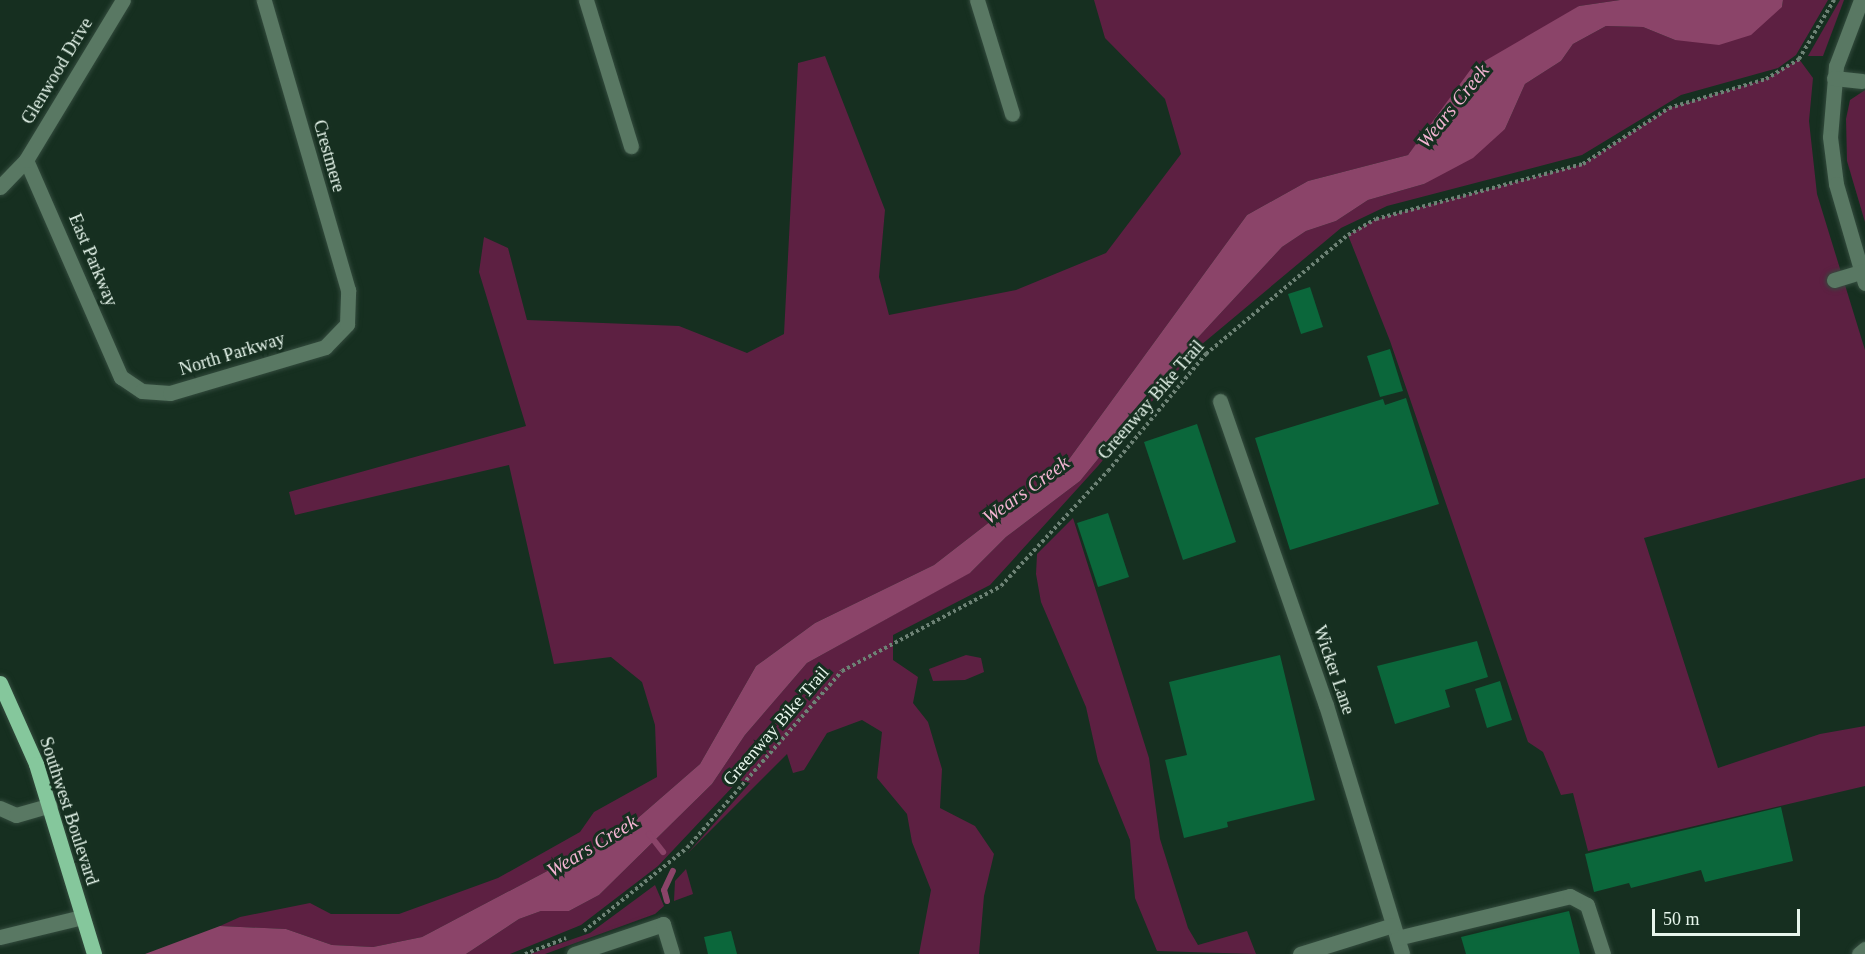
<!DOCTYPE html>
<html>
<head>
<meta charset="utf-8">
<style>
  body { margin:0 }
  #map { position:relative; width:1865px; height:954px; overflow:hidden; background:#162f20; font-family:Georgia,serif }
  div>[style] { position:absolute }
  .green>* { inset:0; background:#5d2042 }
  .water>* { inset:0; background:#8b4469 }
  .stream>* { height:6px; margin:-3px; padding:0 3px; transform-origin:3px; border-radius:3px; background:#8b4469 }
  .building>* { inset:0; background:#0b673b }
  .path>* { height:4px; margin-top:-2px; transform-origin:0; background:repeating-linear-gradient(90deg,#6d8275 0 3px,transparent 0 6px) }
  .roads { filter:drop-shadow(0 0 2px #334b3d) drop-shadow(0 0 2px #334b3d) }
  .minor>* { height:15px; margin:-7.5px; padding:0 7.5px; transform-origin:7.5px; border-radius:7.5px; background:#597863 }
  .major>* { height:15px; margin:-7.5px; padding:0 7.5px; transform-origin:7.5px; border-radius:7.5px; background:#85c79c }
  span { translate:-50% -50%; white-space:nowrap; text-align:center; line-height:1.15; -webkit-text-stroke:6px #162f20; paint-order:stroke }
  .street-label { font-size:18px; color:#e7f6ec }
  .water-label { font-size:20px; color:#f3b4d2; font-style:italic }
  .scale { position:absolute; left:1652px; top:909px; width:148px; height:27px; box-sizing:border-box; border:3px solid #e7f6ec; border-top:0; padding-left:8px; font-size:18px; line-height:21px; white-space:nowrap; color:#e7f6ec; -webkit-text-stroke:4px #162f20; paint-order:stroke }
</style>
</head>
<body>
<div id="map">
  <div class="green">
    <i style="clip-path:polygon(1094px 0,1620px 0,1579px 6px,1423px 136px,1408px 155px,1308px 181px,1247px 215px,1067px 462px,934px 565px,815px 623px,756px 666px,700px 764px,623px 831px,422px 937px,373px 947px,332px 945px,286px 929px,220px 926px,240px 917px,310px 903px,331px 914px,399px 914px,498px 878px,580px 832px,594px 812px,657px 777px,655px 725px,642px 682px,611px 657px,554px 664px,509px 465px,295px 515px,289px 492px,526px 426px,479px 272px,484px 237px,508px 248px,527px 320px,679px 326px,747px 353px,784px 334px,798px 63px,825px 56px,885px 210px,879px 277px,889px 315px,1016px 290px,1106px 253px,1181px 154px,1165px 99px,1105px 38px)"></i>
    <i style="clip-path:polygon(1783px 0,1828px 0,1796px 55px,1778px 68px,1681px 95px,1582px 155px,1387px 206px,1341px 228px,1195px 350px,1098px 466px,990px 585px,893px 635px,893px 660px,918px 677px,913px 703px,928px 722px,942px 769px,940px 808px,975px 826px,994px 854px,984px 896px,979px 954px,919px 954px,931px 890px,912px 842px,907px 814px,877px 778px,882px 732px,862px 720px,827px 733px,804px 770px,793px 773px,787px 754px,687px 854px,750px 783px,739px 780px,658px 866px,581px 925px,510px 954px,466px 954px,519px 919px,541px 911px,569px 911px,599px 895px,712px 784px,745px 735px,807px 663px,971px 572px,1006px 537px,1080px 481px,1192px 344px,1282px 247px,1306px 231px,1336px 221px,1368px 200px,1424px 184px,1505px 129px,1525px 84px,1561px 61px,1573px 44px,1606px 26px,1643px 27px,1675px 40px,1782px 7px)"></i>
    <i style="clip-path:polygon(1840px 0,1844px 0,1823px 56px,1808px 56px)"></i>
    <i style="clip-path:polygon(1799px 59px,1813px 78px,1809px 121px,1817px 194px,1865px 350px,1865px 478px,1644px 538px,1718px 768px,1820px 734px,1865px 726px,1865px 786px,1588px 851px,1573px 793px,1561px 795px,1543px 752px,1528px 742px,1390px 341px,1348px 235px,1376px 219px,1583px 164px,1669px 108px,1766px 79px)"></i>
    <i style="clip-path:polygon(1865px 90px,1865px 222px,1847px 161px,1846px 119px,1850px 100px)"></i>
    <i style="clip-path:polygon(1073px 518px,1149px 758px,1160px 839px,1188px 928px,1198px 945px,1247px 931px,1256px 954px,1157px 951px,1135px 898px,1130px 840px,1098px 761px,1086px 707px,1041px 602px,1036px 574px,1037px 554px)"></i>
    <i style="clip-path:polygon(966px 655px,981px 658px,984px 672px,965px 680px,933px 681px,929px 669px)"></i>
    <i style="clip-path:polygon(686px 869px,693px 894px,674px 901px,675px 881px)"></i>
    <i style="clip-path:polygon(655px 885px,664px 906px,655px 914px,545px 954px,530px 954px,590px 933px)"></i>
  </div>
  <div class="water">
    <i style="clip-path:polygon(1620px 0,1783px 0,1782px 7px,1751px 35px,1719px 45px,1675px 40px,1643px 27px,1606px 26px,1573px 44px,1561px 61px,1525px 84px,1505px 129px,1473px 158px,1424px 184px,1368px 200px,1336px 221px,1306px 231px,1282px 247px,1192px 344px,1080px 481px,1006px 537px,970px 573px,807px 663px,745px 735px,712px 784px,599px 895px,569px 911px,541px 911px,519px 919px,466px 954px,145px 954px,220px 926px,286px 929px,332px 945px,373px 947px,422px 937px,623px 831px,700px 764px,756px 666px,815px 623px,934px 565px,1067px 462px,1247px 215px,1308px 181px,1408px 155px,1471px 69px,1579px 6px)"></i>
  </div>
  <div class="stream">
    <i style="left:649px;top:834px;width:23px;rotate:52deg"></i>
    <i style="left:667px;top:901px;width:11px;rotate:-105deg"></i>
    <i style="left:664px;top:890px;width:21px;rotate:-65deg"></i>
  </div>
  <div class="building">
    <i style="clip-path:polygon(1310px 287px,1323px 327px,1301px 334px,1288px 294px)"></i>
    <i style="clip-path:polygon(1390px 349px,1403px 391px,1380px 397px,1367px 356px)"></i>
    <i style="clip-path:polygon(1406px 398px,1439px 504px,1290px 550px,1255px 438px,1383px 399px,1385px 405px)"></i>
    <i style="clip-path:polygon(1197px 424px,1236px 542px,1183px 560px,1144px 442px)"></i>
    <i style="clip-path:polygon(1108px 513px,1129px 577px,1098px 587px,1077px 523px)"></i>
    <i style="clip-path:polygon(1477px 641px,1488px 677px,1445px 690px,1450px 707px,1395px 724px,1377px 666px)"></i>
    <i style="clip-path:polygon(1280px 655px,1315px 800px,1227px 822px,1228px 827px,1184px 838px,1165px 760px,1187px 755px,1169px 682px)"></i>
    <i style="clip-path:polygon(1500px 681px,1512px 720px,1487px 728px,1475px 689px)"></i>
    <i style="clip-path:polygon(1781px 807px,1793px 861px,1705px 882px,1701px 870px,1631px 888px,1629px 883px,1594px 892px,1585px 854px)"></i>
    <i style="clip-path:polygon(1569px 911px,1580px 954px,1466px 954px,1461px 937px)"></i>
    <i style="clip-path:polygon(731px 931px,737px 954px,708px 954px,704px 937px)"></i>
  </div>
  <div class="path">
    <i style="left:584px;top:931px;width:132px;rotate:-38.9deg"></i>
    <i style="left:687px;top:848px;width:235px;rotate:-48.8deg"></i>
    <i style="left:842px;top:671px;width:180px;rotate:-28.1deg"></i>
    <i style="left:1001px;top:586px;width:157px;rotate:-47.1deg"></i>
    <i style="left:1108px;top:471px;width:153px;rotate:-50.1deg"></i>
    <i style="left:1206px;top:354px;width:185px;rotate:-40deg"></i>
    <i style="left:1348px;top:235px;width:32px;rotate:-30deg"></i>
    <i style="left:1376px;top:219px;width:214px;rotate:-14.9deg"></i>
    <i style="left:1583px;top:164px;width:103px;rotate:-33.1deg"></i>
    <i style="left:1669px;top:108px;width:101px;rotate:-16.6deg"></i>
    <i style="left:1766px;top:79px;width:39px;rotate:-31deg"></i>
    <i style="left:1799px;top:59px;width:69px;rotate:-59.3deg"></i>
    <i style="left:525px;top:954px;width:44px;rotate:-21.3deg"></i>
  </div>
  <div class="roads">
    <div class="minor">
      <i style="left:586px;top:0;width:153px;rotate:72.9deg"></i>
      <i style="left:977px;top:0;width:119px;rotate:72.9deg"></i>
      <i style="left:1861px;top:0;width:71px;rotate:110.7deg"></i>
      <i style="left:1836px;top:66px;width:71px;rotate:94.8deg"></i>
      <i style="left:1830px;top:137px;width:47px;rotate:82.7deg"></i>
      <i style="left:1836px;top:184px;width:103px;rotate:73.7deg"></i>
      <i style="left:1834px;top:78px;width:28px;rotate:6deg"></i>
      <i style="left:26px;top:160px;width:237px;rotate:66.4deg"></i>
      <i style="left:121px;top:377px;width:25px;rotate:34deg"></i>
      <i style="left:142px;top:391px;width:28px;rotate:4deg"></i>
      <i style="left:170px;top:393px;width:162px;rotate:-16.5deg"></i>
      <i style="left:325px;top:347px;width:32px;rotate:-46deg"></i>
      <i style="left:347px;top:324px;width:34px;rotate:-88deg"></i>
      <i style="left:348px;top:290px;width:302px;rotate:-106.2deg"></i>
      <i style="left:0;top:187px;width:37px;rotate:-46deg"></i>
      <i style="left:26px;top:160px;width:187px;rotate:-58.8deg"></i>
      <i style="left:1834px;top:280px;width:28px;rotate:-17deg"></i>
      <i style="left:1220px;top:401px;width:322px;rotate:70.8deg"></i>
      <i style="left:1326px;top:705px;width:260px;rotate:73deg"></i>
      <i style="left:0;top:808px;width:17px;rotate:24deg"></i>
      <i style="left:16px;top:815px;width:35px;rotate:-16deg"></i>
      <i style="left:0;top:937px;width:84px;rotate:-13.7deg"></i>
      <i style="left:1397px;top:938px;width:178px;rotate:-13.6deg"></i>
      <i style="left:1570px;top:896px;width:19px;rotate:28deg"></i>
      <i style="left:1587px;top:905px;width:52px;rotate:71.9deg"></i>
      <i style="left:574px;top:954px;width:94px;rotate:-18.6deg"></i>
      <i style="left:663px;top:924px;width:31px;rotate:73deg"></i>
      <i style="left:1300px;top:954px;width:97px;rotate:-17.3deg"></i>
      <i style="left:1859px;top:954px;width:8px;rotate:-40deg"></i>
    </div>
    <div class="major">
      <i style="left:0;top:683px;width:89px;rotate:66deg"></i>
      <i style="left:36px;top:764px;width:199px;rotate:73deg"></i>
    </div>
  </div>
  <div class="street-label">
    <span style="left:57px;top:71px;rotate:-59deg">Glenwood Drive</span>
    <span style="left:329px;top:156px;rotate:74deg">Crestmere</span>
    <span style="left:93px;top:260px;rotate:67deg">East Parkway</span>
    <span style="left:232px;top:354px;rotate:-17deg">North Parkway</span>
    <span style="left:1151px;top:400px;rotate:-49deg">Greenway Bike Trail</span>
    <span style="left:1334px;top:670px;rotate:71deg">Wicker Lane</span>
    <span style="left:776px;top:726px;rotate:-49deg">Greenway Bike Trail</span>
    <span style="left:69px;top:811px;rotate:72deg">Southwest Boulevard</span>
  </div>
  <div class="water-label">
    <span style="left:1453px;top:106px;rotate:-51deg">Wears Creek</span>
    <span style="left:1026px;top:490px;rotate:-36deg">Wears Creek</span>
    <span style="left:592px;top:846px;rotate:-31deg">Wears Creek</span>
  </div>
  <div class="scale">50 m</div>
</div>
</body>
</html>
